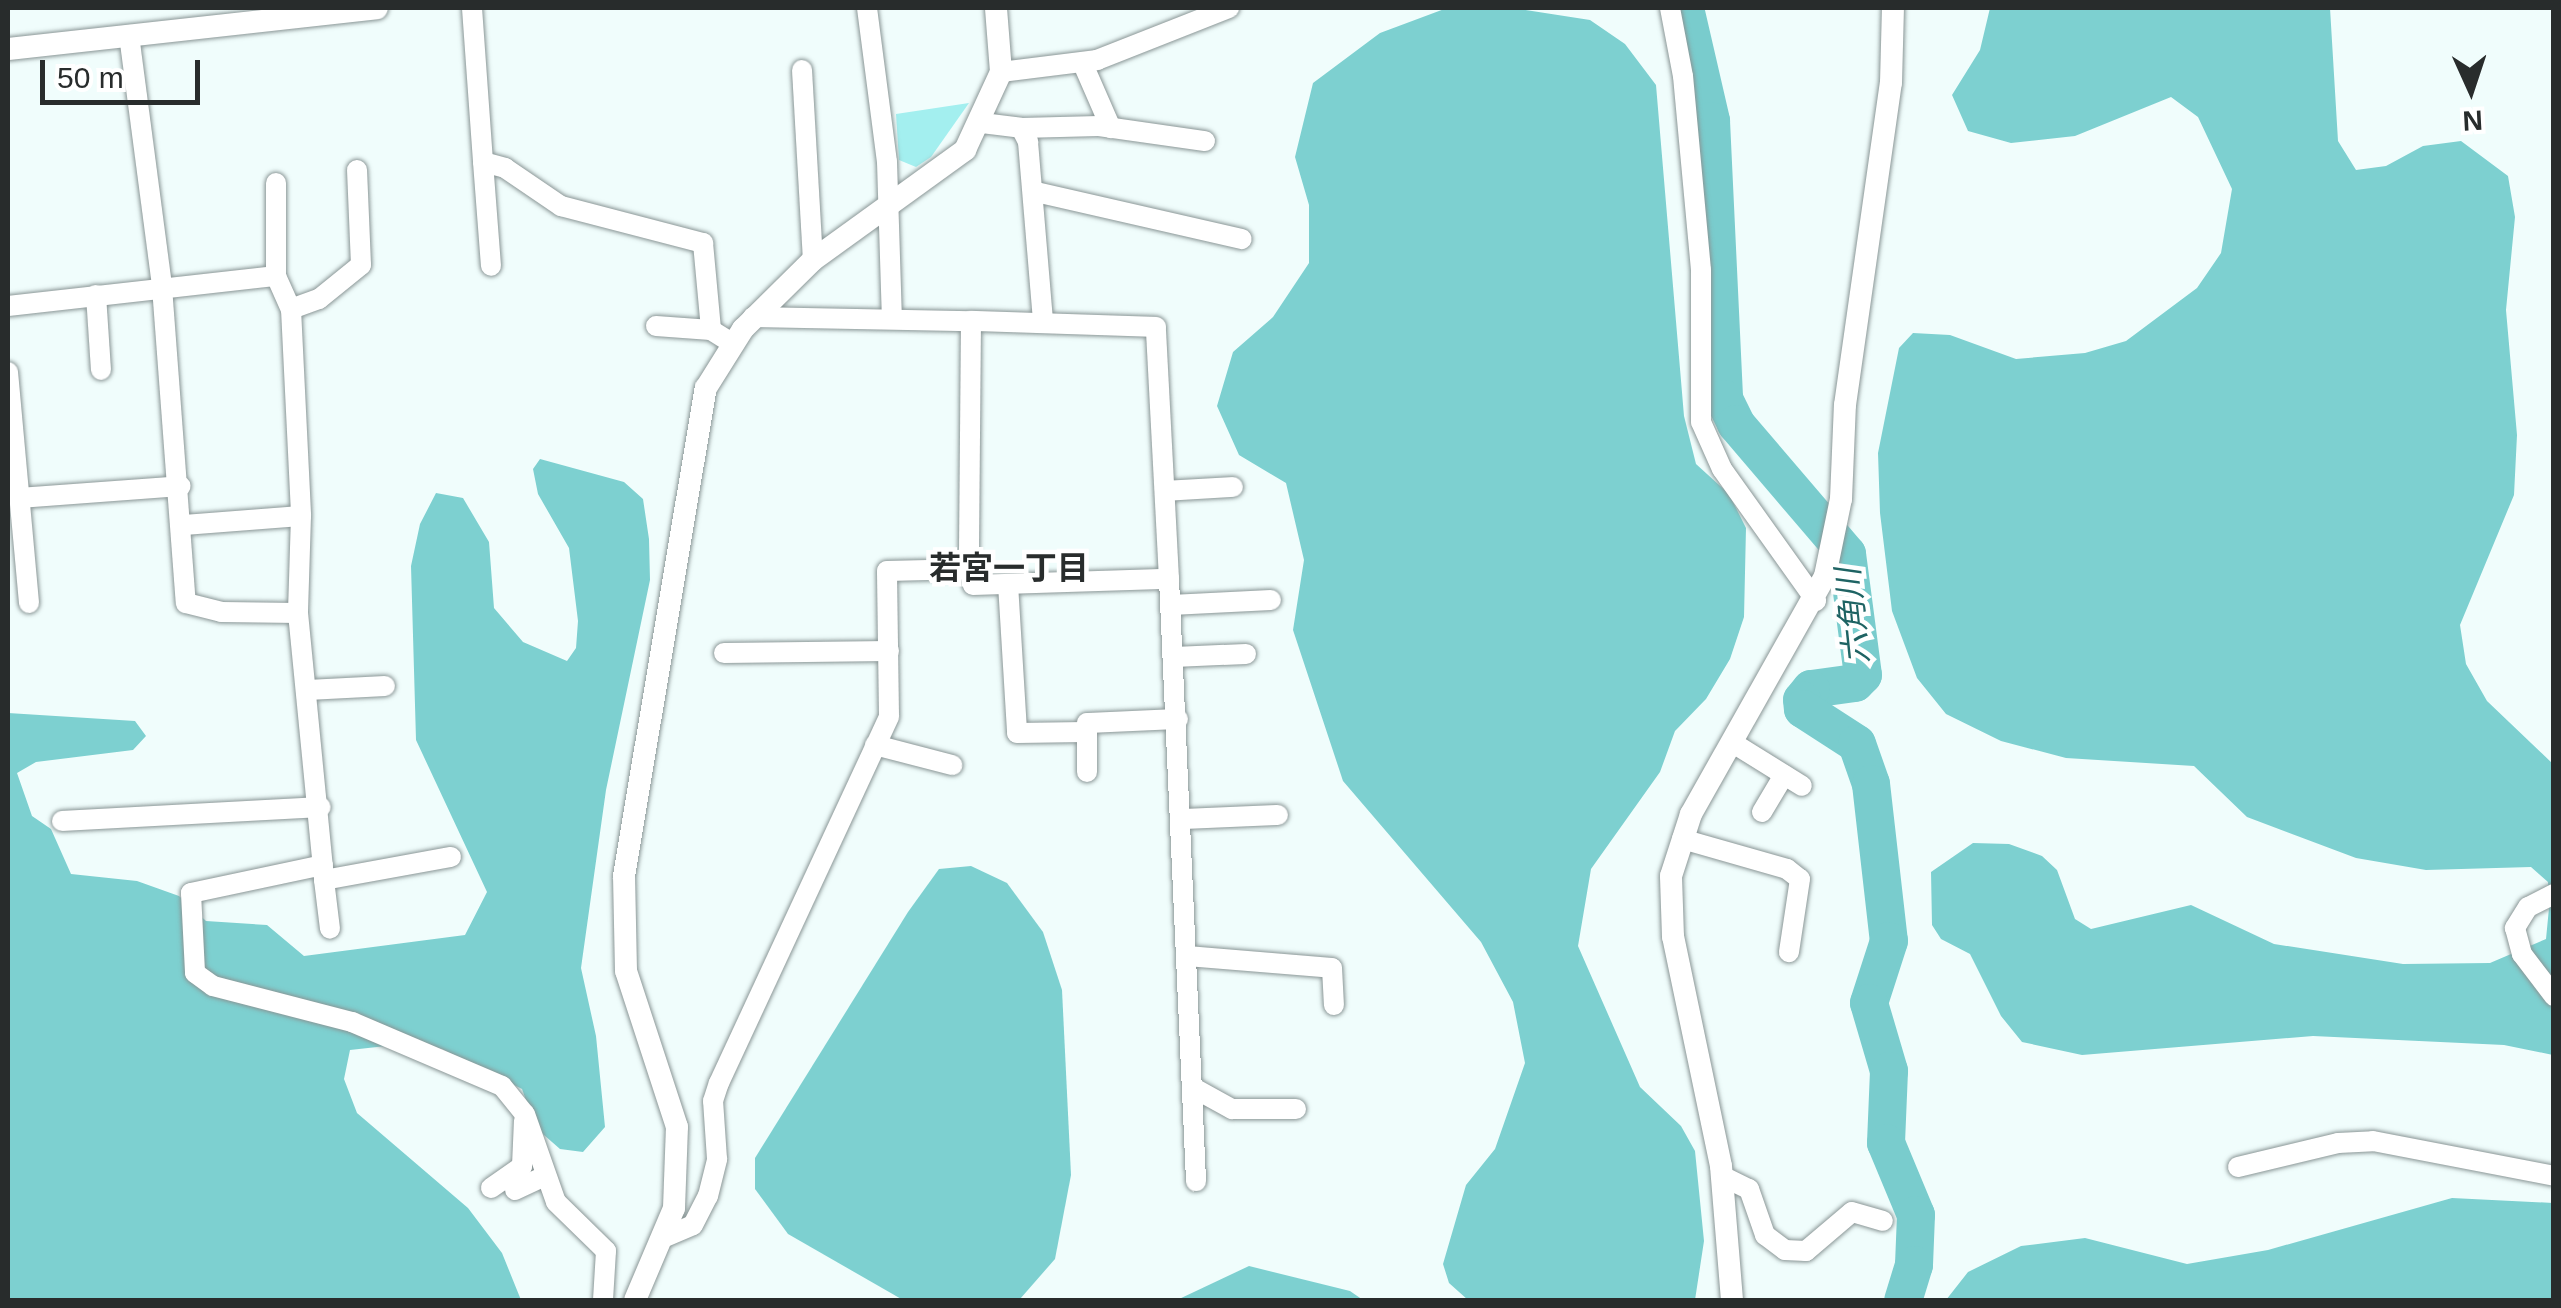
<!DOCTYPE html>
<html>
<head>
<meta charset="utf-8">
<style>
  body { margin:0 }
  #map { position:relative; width:2561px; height:1308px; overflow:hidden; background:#f0fdfc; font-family:Arial,"Noto Sans JP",sans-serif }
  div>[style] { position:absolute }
  .green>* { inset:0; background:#a3efef }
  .forest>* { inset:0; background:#7dd0d0 }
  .river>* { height:38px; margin:-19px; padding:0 19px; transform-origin:19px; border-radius:19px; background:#79cccd }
  .roads { filter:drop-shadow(0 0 2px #8a9696) drop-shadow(0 0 2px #8a9696) }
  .minor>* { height:20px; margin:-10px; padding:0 10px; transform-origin:10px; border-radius:10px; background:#fff }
  .tertiary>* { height:22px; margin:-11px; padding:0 11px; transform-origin:11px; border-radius:11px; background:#fff }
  span { translate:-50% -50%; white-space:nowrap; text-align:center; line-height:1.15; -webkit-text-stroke:9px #fff; paint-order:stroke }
  .neighbourhood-label { font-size:32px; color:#282c2c; font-weight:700 }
  .water-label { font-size:32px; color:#1e6363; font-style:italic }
  .frame { position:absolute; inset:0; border:10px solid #282c2c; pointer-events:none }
  .north { position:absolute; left:2421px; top:40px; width:100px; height:100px; -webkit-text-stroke:8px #fff; paint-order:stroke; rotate:177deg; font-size:28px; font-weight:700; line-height:40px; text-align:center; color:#282c2c }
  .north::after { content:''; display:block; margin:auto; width:35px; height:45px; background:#282c2c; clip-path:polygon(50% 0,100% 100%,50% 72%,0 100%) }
  .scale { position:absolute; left:40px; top:60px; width:160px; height:45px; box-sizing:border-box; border:5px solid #282c2c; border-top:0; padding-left:12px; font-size:30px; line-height:35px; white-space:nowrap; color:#282c2c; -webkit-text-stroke:8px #fff; paint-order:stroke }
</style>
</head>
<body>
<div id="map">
  <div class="green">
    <i style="clip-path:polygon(969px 103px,931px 157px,916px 167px,899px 160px,896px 114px)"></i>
  </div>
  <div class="forest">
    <i style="clip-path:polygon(1447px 8px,1512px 8px,1590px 20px,1625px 44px,1656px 85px,1684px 416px,1696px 464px,1729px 494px,1746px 528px,1744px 617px,1730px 659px,1706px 699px,1675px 731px,1660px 772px,1591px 869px,1578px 946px,1640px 1087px,1681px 1126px,1695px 1151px,1704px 1241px,1695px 1300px,1468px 1300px,1449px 1283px,1443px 1264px,1466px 1185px,1495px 1149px,1525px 1063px,1513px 1002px,1481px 942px,1343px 781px,1293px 630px,1304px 560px,1286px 483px,1239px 455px,1217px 406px,1233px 352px,1273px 317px,1309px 263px,1309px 205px,1295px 157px,1313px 83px,1380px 33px)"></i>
    <i style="clip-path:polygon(1990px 8px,2330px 8px,2338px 141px,2356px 170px,2386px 166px,2423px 146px,2461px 141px,2508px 176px,2515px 217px,2506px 310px,2517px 435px,2514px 495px,2460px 625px,2466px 664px,2487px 701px,2553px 764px,2553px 1055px,2504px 1045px,2313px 1036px,2082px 1055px,2022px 1042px,2001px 1016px,1970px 954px,1941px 939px,1932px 925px,1931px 872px,1973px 843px,2009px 844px,2042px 856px,2057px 870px,2075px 919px,2091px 929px,2191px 905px,2274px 944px,2403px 964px,2490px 963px,2546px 939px,2549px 908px,2548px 882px,2531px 867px,2426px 870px,2356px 858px,2247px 817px,2194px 766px,2066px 758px,2001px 741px,1946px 714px,1917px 678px,1892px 611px,1880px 513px,1878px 453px,1899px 348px,1913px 333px,1950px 335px,2016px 359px,2085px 353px,2126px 341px,2197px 288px,2221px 253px,2232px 189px,2198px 117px,2171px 97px,2075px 136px,2011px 143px,1968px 131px,1952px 95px,1980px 50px)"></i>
    <i style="clip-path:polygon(540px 459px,624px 482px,643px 499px,649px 539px,650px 580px,606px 790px,581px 968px,596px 1036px,605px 1127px,583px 1152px,560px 1149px,536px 1128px,522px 1089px,442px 1049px,413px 1043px,350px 1050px,344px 1079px,357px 1113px,468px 1208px,502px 1253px,521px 1300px,8px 1300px,8px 713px,135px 721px,146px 736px,133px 750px,36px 762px,17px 773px,32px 816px,51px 829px,71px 874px,137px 881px,179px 896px,206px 921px,267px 925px,304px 956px,465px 935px,487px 892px,416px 740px,411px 566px,420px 524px,436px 493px,463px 498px,489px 542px,494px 608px,523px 642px,567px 661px,576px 648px,578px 621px,569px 548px,538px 494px,533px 469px)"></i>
    <i style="clip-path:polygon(971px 866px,1007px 883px,1043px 932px,1062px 990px,1071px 1175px,1055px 1259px,1020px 1299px,903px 1300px,788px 1234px,755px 1189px,755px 1158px,908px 912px,939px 869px)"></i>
    <i style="clip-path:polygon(2452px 1198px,2553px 1203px,2553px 1300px,1946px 1300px,1968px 1272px,2021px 1246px,2085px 1238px,2187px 1264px,2268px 1250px)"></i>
    <i style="clip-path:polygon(1249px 1266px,1350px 1291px,1363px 1300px,1177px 1300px)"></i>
  </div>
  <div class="river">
    <i style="left:1685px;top:8px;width:116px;rotate:77deg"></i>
    <i style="left:1711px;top:121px;width:278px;rotate:87.3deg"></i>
    <i style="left:1724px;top:399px;width:28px;rotate:64deg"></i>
    <i style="left:1736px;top:424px;width:171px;rotate:49.5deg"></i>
    <i style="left:1847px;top:554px;width:122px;rotate:82.5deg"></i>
    <i style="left:1863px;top:675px;width:11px;rotate:135deg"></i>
    <i style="left:1855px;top:683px;width:44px;rotate:172.2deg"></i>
    <i style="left:1811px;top:689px;width:14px;rotate:129deg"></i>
    <i style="left:1802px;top:700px;width:9px;rotate:84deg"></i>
    <i style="left:1803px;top:709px;width:64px;rotate:32.9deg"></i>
    <i style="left:1857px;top:744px;width:42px;rotate:70.7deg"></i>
    <i style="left:1871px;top:784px;width:158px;rotate:83.5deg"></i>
    <i style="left:1889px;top:941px;width:65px;rotate:107.9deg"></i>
    <i style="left:1869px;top:1003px;width:71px;rotate:73.6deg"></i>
    <i style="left:1889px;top:1071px;width:72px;rotate:92.4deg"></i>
    <i style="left:1886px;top:1143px;width:78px;rotate:67.4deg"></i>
    <i style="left:1916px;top:1215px;width:50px;rotate:92.3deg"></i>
    <i style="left:1914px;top:1265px;width:37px;rotate:107deg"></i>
  </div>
  <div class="roads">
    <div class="minor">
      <i style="left:472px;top:8px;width:154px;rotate:85.9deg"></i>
      <i style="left:483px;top:162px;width:23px;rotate:15deg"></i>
      <i style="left:505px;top:168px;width:68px;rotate:34.2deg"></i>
      <i style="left:561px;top:206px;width:147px;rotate:14.6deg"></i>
      <i style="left:703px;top:243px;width:87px;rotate:84.7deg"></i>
      <i style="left:711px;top:330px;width:25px;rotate:32deg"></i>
      <i style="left:867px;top:8px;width:155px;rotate:82.6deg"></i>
      <i style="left:887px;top:162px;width:157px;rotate:88.2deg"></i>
      <i style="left:1670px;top:8px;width:69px;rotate:79.2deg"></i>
      <i style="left:1683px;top:76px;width:195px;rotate:84.7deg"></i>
      <i style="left:1701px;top:270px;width:152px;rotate:90deg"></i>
      <i style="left:1701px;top:422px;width:51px;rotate:65.9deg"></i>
      <i style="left:1722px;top:469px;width:162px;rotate:54.5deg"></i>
      <i style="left:129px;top:35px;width:254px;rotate:82.5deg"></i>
      <i style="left:162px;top:287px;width:317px;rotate:85.7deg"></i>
      <i style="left:186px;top:603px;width:36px;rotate:14deg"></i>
      <i style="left:221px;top:612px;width:77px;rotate:0.7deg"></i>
      <i style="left:298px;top:613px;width:268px;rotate:84.4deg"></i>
      <i style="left:324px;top:880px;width:129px;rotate:-10.3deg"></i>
      <i style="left:1083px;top:64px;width:70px;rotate:66.4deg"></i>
      <i style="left:802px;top:70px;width:190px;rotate:86.7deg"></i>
      <i style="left:1001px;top:72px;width:97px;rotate:-7.1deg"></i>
      <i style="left:1097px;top:60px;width:142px;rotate:-21.5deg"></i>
      <i style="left:982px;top:123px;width:39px;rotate:7deg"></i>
      <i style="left:1021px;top:128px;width:16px;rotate:63deg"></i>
      <i style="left:1028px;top:142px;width:180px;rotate:85.2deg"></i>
      <i style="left:1021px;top:128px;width:78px;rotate:-1.5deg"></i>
      <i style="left:1099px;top:126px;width:107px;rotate:8.1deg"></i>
      <i style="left:483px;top:162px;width:104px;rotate:85.6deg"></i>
      <i style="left:276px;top:183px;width:93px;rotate:90deg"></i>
      <i style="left:1036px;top:192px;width:211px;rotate:12.9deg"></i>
      <i style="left:96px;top:295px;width:75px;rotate:86.2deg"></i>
      <i style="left:8px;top:306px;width:270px;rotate:-6.4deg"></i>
      <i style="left:276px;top:276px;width:36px;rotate:66deg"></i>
      <i style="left:291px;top:309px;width:207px;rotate:87.2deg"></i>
      <i style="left:301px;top:516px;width:97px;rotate:91.8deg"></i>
      <i style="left:291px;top:309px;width:30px;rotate:-20deg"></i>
      <i style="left:319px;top:299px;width:54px;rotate:-39deg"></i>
      <i style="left:361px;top:265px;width:95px;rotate:-92.4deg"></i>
      <i style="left:753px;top:317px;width:218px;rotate:1.1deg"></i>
      <i style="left:656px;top:326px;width:55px;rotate:4.2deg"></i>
      <i style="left:8px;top:372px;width:232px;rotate:84.8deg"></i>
      <i style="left:1165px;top:491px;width:68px;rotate:-3.4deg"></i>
      <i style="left:19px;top:498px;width:162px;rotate:-4.2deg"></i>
      <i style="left:184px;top:525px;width:117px;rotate:-4.4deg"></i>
      <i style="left:1169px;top:579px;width:603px;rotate:87.43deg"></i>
      <i style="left:1008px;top:584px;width:149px;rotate:86.5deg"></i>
      <i style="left:1017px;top:733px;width:68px;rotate:-0.8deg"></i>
      <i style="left:1171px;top:605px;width:100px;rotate:-2.9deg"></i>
      <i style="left:724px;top:653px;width:165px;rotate:-0.7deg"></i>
      <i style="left:1174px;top:657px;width:72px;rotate:-2.4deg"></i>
      <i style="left:308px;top:690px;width:77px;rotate:-3deg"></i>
      <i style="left:1733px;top:743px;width:81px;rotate:31.9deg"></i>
      <i style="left:875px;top:745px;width:80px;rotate:14.6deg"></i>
      <i style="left:1087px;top:772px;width:49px;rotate:-90deg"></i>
      <i style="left:1087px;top:723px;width:91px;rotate:-2.5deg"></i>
      <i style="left:1762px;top:812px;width:43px;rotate:-59.3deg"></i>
      <i style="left:1182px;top:819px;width:96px;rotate:-2.4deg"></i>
      <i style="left:62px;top:821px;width:259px;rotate:-3.1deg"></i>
      <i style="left:1682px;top:839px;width:109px;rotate:15.9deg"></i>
      <i style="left:1787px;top:869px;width:16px;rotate:38deg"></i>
      <i style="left:1800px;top:879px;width:74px;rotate:98.6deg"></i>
      <i style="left:323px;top:865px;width:135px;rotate:168deg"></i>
      <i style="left:191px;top:893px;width:80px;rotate:87.1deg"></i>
      <i style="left:195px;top:973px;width:22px;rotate:36deg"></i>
      <i style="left:213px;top:986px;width:144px;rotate:14.5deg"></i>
      <i style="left:352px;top:1022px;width:163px;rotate:23.1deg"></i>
      <i style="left:502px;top:1086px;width:36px;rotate:51deg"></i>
      <i style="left:525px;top:1114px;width:93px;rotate:70.6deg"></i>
      <i style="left:556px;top:1202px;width:70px;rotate:44.4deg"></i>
      <i style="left:606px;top:1251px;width:49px;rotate:93.5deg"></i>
      <i style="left:324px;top:880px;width:49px;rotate:83deg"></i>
      <i style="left:2554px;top:894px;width:29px;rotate:153deg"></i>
      <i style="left:2528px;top:907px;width:25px;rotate:122deg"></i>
      <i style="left:2515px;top:928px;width:27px;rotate:75deg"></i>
      <i style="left:2522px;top:954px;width:53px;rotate:52.7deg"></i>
      <i style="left:1187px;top:956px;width:145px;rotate:4.7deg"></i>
      <i style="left:1332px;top:968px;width:37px;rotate:87deg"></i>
      <i style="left:1192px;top:1087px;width:46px;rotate:28.8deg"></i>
      <i style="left:1232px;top:1109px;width:64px"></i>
      <i style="left:2238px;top:1167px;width:103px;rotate:-13.5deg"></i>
      <i style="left:2338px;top:1143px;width:35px;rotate:-3deg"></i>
      <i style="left:2373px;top:1141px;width:184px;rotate:10.9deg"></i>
      <i style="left:1722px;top:1176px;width:30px;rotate:26deg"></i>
      <i style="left:1749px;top:1189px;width:49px;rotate:70.8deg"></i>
      <i style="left:1765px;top:1235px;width:25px;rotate:37deg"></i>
      <i style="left:1785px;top:1250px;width:21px;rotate:3deg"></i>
      <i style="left:1806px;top:1251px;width:60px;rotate:-40.3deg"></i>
      <i style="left:1852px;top:1212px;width:32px;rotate:16deg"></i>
      <i style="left:491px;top:1188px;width:38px;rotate:-35deg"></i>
      <i style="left:522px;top:1166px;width:45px;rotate:-87.5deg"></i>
      <i style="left:515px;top:1190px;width:33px;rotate:-25deg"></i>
      <i style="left:665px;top:1237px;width:30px;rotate:-23deg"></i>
      <i style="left:693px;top:1225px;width:33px;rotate:-63deg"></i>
      <i style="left:708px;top:1196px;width:38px;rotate:-76deg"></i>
      <i style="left:717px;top:1159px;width:58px;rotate:-93.9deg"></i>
      <i style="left:713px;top:1101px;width:19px;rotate:-72deg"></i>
      <i style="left:719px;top:1083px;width:404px;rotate:-65.1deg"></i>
      <i style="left:889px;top:716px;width:145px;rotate:-90.8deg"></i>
      <i style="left:887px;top:571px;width:82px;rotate:-1.4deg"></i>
      <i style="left:969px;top:569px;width:16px;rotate:76deg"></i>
      <i style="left:973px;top:585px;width:196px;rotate:-1.8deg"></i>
      <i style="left:1169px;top:579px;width:252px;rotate:-93deg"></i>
      <i style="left:1156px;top:327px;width:185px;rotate:-178.1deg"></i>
      <i style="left:971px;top:321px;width:248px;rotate:90.5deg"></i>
    </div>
    <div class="tertiary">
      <i style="left:8px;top:49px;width:371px;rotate:-6.3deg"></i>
      <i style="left:635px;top:1300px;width:100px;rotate:-67deg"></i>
      <i style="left:674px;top:1208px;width:81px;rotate:-87.9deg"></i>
      <i style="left:677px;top:1127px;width:164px;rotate:-108.1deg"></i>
      <i style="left:626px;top:971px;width:95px;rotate:-91.2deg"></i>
      <i style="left:624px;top:876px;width:495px;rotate:-80.5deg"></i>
      <i style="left:706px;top:388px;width:70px;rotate:-57.9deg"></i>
      <i style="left:743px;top:329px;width:98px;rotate:-44.6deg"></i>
      <i style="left:813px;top:260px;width:188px;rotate:-35.9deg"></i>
      <i style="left:965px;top:150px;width:86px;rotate:-65.2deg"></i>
      <i style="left:1001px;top:72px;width:64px;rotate:-94.5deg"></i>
      <i style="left:1732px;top:1300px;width:134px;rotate:-94.7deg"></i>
      <i style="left:1721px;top:1166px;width:234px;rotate:-101.8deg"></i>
      <i style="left:1673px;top:937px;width:61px;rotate:-91.9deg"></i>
      <i style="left:1671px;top:876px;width:65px;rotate:-72.1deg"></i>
      <i style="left:1691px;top:814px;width:273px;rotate:-60.6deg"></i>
      <i style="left:1825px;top:576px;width:79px;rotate:-78.3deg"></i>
      <i style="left:1841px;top:499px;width:94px;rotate:-87.6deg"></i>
      <i style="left:1845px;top:405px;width:325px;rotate:-81.9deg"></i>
      <i style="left:1891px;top:83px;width:75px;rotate:-88.5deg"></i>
    </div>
  </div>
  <div class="neighbourhood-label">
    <span style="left:1009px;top:568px">若宮一丁目</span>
  </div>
  <div class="water-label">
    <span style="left:1853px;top:616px;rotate:-96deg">六角川</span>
  </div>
  <div class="frame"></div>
  <div class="north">N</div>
  <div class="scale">50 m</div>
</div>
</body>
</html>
